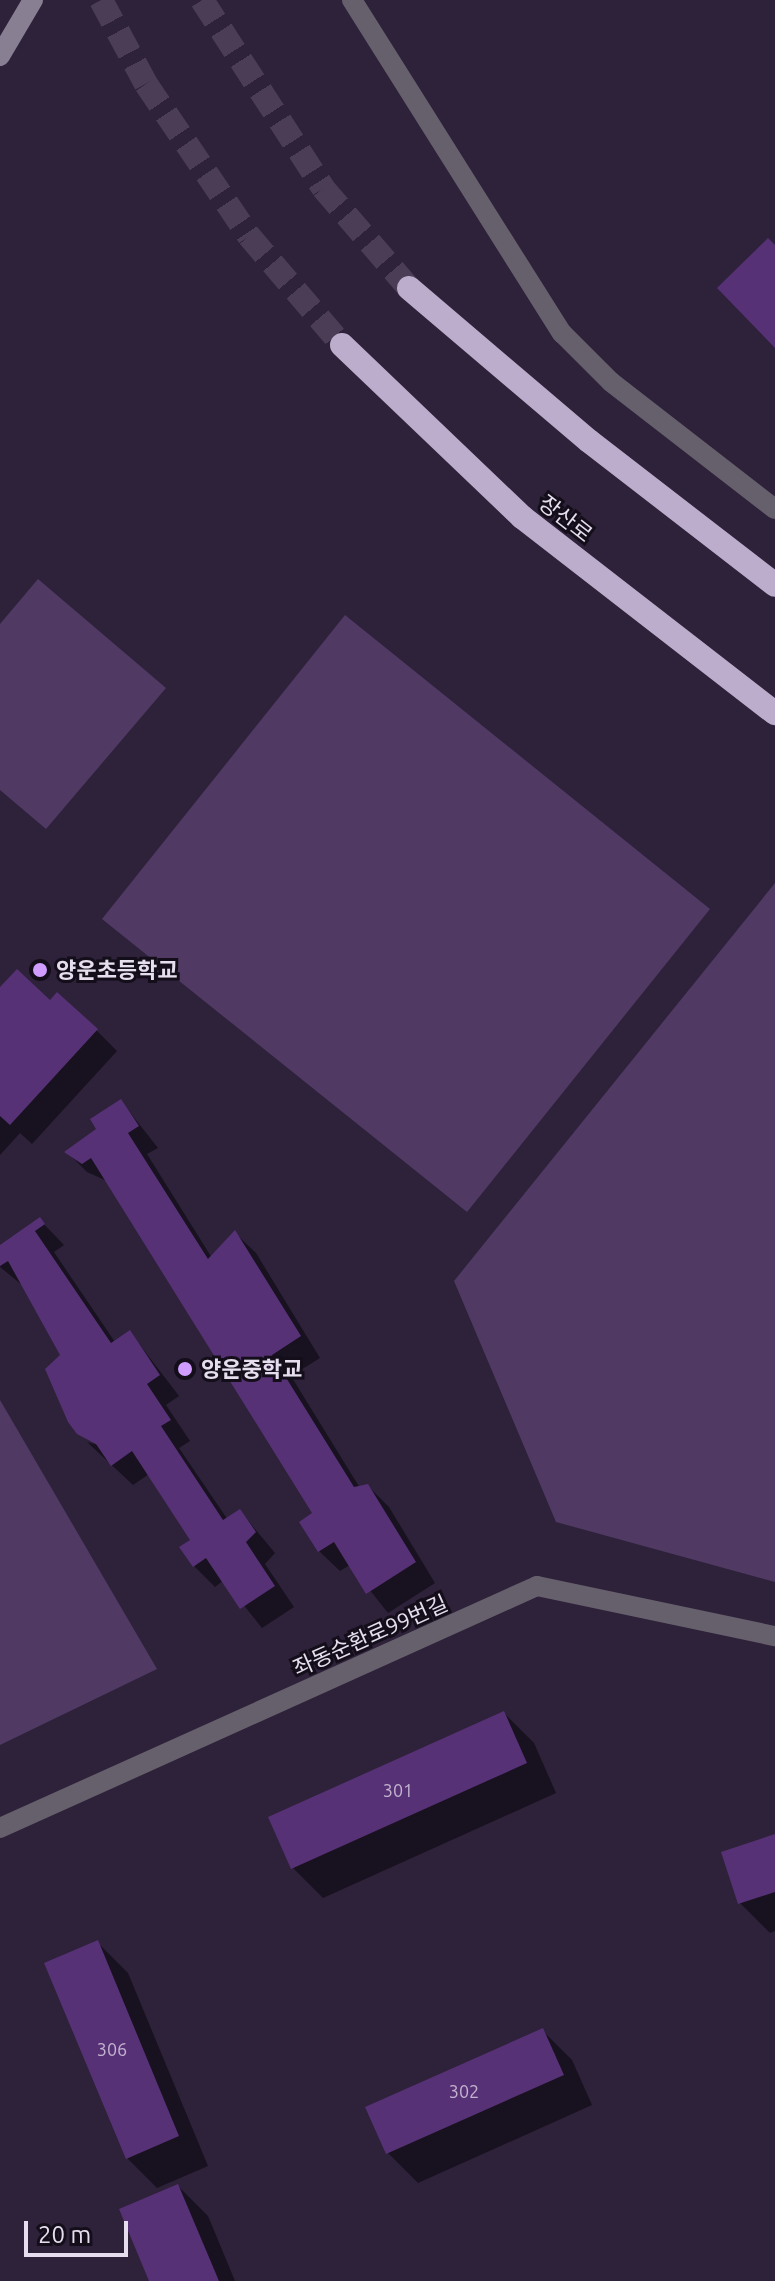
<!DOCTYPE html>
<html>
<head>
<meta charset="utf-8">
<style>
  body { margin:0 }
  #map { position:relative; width:775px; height:2281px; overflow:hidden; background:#2e213a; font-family:Ubuntu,"Noto Sans KR",sans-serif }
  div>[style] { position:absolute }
  .green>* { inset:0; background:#503a64 }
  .shadow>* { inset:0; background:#0007 }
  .building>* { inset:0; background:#573175 }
  .highway-tunnel>* { height:24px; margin-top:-12px; transform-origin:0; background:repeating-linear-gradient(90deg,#4a3d55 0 24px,transparent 0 36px) }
  .street>* { height:20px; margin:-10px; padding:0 10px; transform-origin:10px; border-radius:10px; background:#66606c }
  .secondary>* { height:20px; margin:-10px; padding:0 10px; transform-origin:10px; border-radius:10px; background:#897f93 }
  .highway>* { height:24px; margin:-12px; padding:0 12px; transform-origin:12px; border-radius:12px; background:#bcadcc }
  .dots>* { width:22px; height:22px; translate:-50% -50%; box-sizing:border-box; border:4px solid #130e19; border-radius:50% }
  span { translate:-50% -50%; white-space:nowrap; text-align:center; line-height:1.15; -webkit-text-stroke:6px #130e19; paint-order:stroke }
  .number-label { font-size:18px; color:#c2b3d0 }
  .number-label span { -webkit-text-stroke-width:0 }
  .street-label { font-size:22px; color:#e6deee }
  .poi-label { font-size:22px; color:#e6deee; font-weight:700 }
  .left { translate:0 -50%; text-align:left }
  .scale { position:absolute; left:24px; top:2221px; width:104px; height:36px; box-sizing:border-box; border:4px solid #e6deee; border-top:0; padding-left:10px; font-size:24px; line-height:28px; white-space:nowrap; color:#e6deee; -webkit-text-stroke:6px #130e19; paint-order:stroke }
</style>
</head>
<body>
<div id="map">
  <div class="green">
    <i style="clip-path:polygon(38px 579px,166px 688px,46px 829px,0 790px,0 624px)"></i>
    <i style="clip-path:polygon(345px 615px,710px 909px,467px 1212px,102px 919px)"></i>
    <i style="clip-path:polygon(775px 883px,775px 1582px,556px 1522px,454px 1281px)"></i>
    <i style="clip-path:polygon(0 1400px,157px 1669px,0 1745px)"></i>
  </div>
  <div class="shadow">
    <i style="clip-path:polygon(0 990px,51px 1003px,96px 1030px,117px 1051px,32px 1144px,20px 1133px,0 1155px)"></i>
    <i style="clip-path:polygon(121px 1101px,158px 1148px,147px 1154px,212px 1258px,235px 1233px,256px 1253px,320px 1358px,291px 1376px,360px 1488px,368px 1486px,389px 1507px,435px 1583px,388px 1613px,350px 1565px,340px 1571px,319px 1551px,314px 1514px,107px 1181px,87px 1172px,67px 1152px,99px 1130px)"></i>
    <i style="clip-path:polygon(40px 1220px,64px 1245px,54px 1252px,115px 1342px,130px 1332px,179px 1396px,166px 1405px,190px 1441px,179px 1448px,228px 1520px,240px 1511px,275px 1553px,265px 1564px,294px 1607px,262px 1628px,224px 1580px,215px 1587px,194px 1566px,193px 1540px,149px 1474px,133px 1485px,87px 1442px,106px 1447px,78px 1433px,62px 1355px,22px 1285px,0 1267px,0 1247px)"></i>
    <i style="clip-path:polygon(504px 1713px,534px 1743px,556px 1793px,323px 1898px,293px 1868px)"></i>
    <i style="clip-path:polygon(775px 1836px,775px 1931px,770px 1933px,740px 1903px)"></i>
    <i style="clip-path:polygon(98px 1943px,128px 1973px,208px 2166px,157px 2188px,127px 2158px)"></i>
    <i style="clip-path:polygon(542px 2030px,572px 2060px,592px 2105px,418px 2183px,388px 2153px)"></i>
    <i style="clip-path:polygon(178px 2186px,208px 2216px,235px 2281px,151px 2281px)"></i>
  </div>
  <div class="building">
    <i style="clip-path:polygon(768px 238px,775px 245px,775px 348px,717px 288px)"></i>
    <i style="clip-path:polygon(17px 969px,50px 1000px,57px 992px,98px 1029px,10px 1125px,0 1116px,0 987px)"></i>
    <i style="clip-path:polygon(121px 1099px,139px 1126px,128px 1133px,208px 1259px,235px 1230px,301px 1336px,272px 1355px,354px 1487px,368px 1484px,416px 1562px,366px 1594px,334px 1542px,318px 1552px,299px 1522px,312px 1513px,91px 1158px,82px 1164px,64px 1152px,96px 1129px,90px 1119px)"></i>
    <i style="clip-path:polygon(40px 1217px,45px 1224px,35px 1231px,111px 1343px,130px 1330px,160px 1375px,147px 1384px,171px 1420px,161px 1426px,223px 1520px,240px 1509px,256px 1532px,246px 1542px,275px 1586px,240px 1609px,206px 1558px,193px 1567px,179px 1547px,190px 1540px,132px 1451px,111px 1466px,96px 1444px,77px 1434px,68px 1422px,45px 1369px,60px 1355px,8px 1261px,0 1266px,0 1245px)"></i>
    <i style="clip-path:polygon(504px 1711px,527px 1763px,291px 1869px,268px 1817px)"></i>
    <i style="clip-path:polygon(775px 1834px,775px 1892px,738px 1904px,721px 1852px)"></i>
    <i style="clip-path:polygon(98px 1940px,179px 2136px,126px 2159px,44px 1963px)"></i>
    <i style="clip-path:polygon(543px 2028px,564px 2075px,386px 2154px,365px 2107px)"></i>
    <i style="clip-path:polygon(178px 2184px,219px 2281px,149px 2281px,119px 2209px)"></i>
  </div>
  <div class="highway-tunnel">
    <i style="left:101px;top:0;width:95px;rotate:61.8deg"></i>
    <i style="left:146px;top:84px;width:184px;rotate:55.9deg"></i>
    <i style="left:249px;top:236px;width:143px;rotate:49.5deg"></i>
    <i style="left:202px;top:0;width:224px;rotate:57.2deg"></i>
    <i style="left:323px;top:188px;width:132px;rotate:49.3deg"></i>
  </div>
  <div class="street">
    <i style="left:352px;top:0;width:394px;rotate:57.8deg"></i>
    <i style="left:562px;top:333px;width:69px;rotate:45deg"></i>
    <i style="left:611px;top:382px;width:207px;rotate:37.8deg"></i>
    <i style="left:0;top:1828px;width:589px;rotate:-24.26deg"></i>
    <i style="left:537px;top:1586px;width:243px;rotate:11.9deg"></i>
  </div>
  <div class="secondary">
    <i style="left:0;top:56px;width:65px;rotate:-59.5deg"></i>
  </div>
  <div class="highway">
    <i style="left:409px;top:288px;width:236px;rotate:40.4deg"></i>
    <i style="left:589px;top:441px;width:235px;rotate:37.7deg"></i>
    <i style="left:342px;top:345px;width:249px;rotate:43.7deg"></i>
    <i style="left:522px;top:517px;width:320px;rotate:37.8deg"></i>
  </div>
  <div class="dots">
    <i style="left:40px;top:970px;background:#d09dff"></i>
    <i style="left:185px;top:1369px;background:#d09dff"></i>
  </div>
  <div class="number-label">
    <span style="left:398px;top:1790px">301</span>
    <span style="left:112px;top:2049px">306</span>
    <span style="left:464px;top:2091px">302</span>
  </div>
  <div class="street-label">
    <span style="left:566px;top:518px;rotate:38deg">장산로</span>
    <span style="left:370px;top:1635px;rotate:-24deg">좌동순환로99번길</span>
  </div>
  <div class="poi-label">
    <span class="left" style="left:56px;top:970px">양운초등학교</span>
    <span class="left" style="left:201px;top:1369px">양운중학교</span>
  </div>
  <div class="scale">20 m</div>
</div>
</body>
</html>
